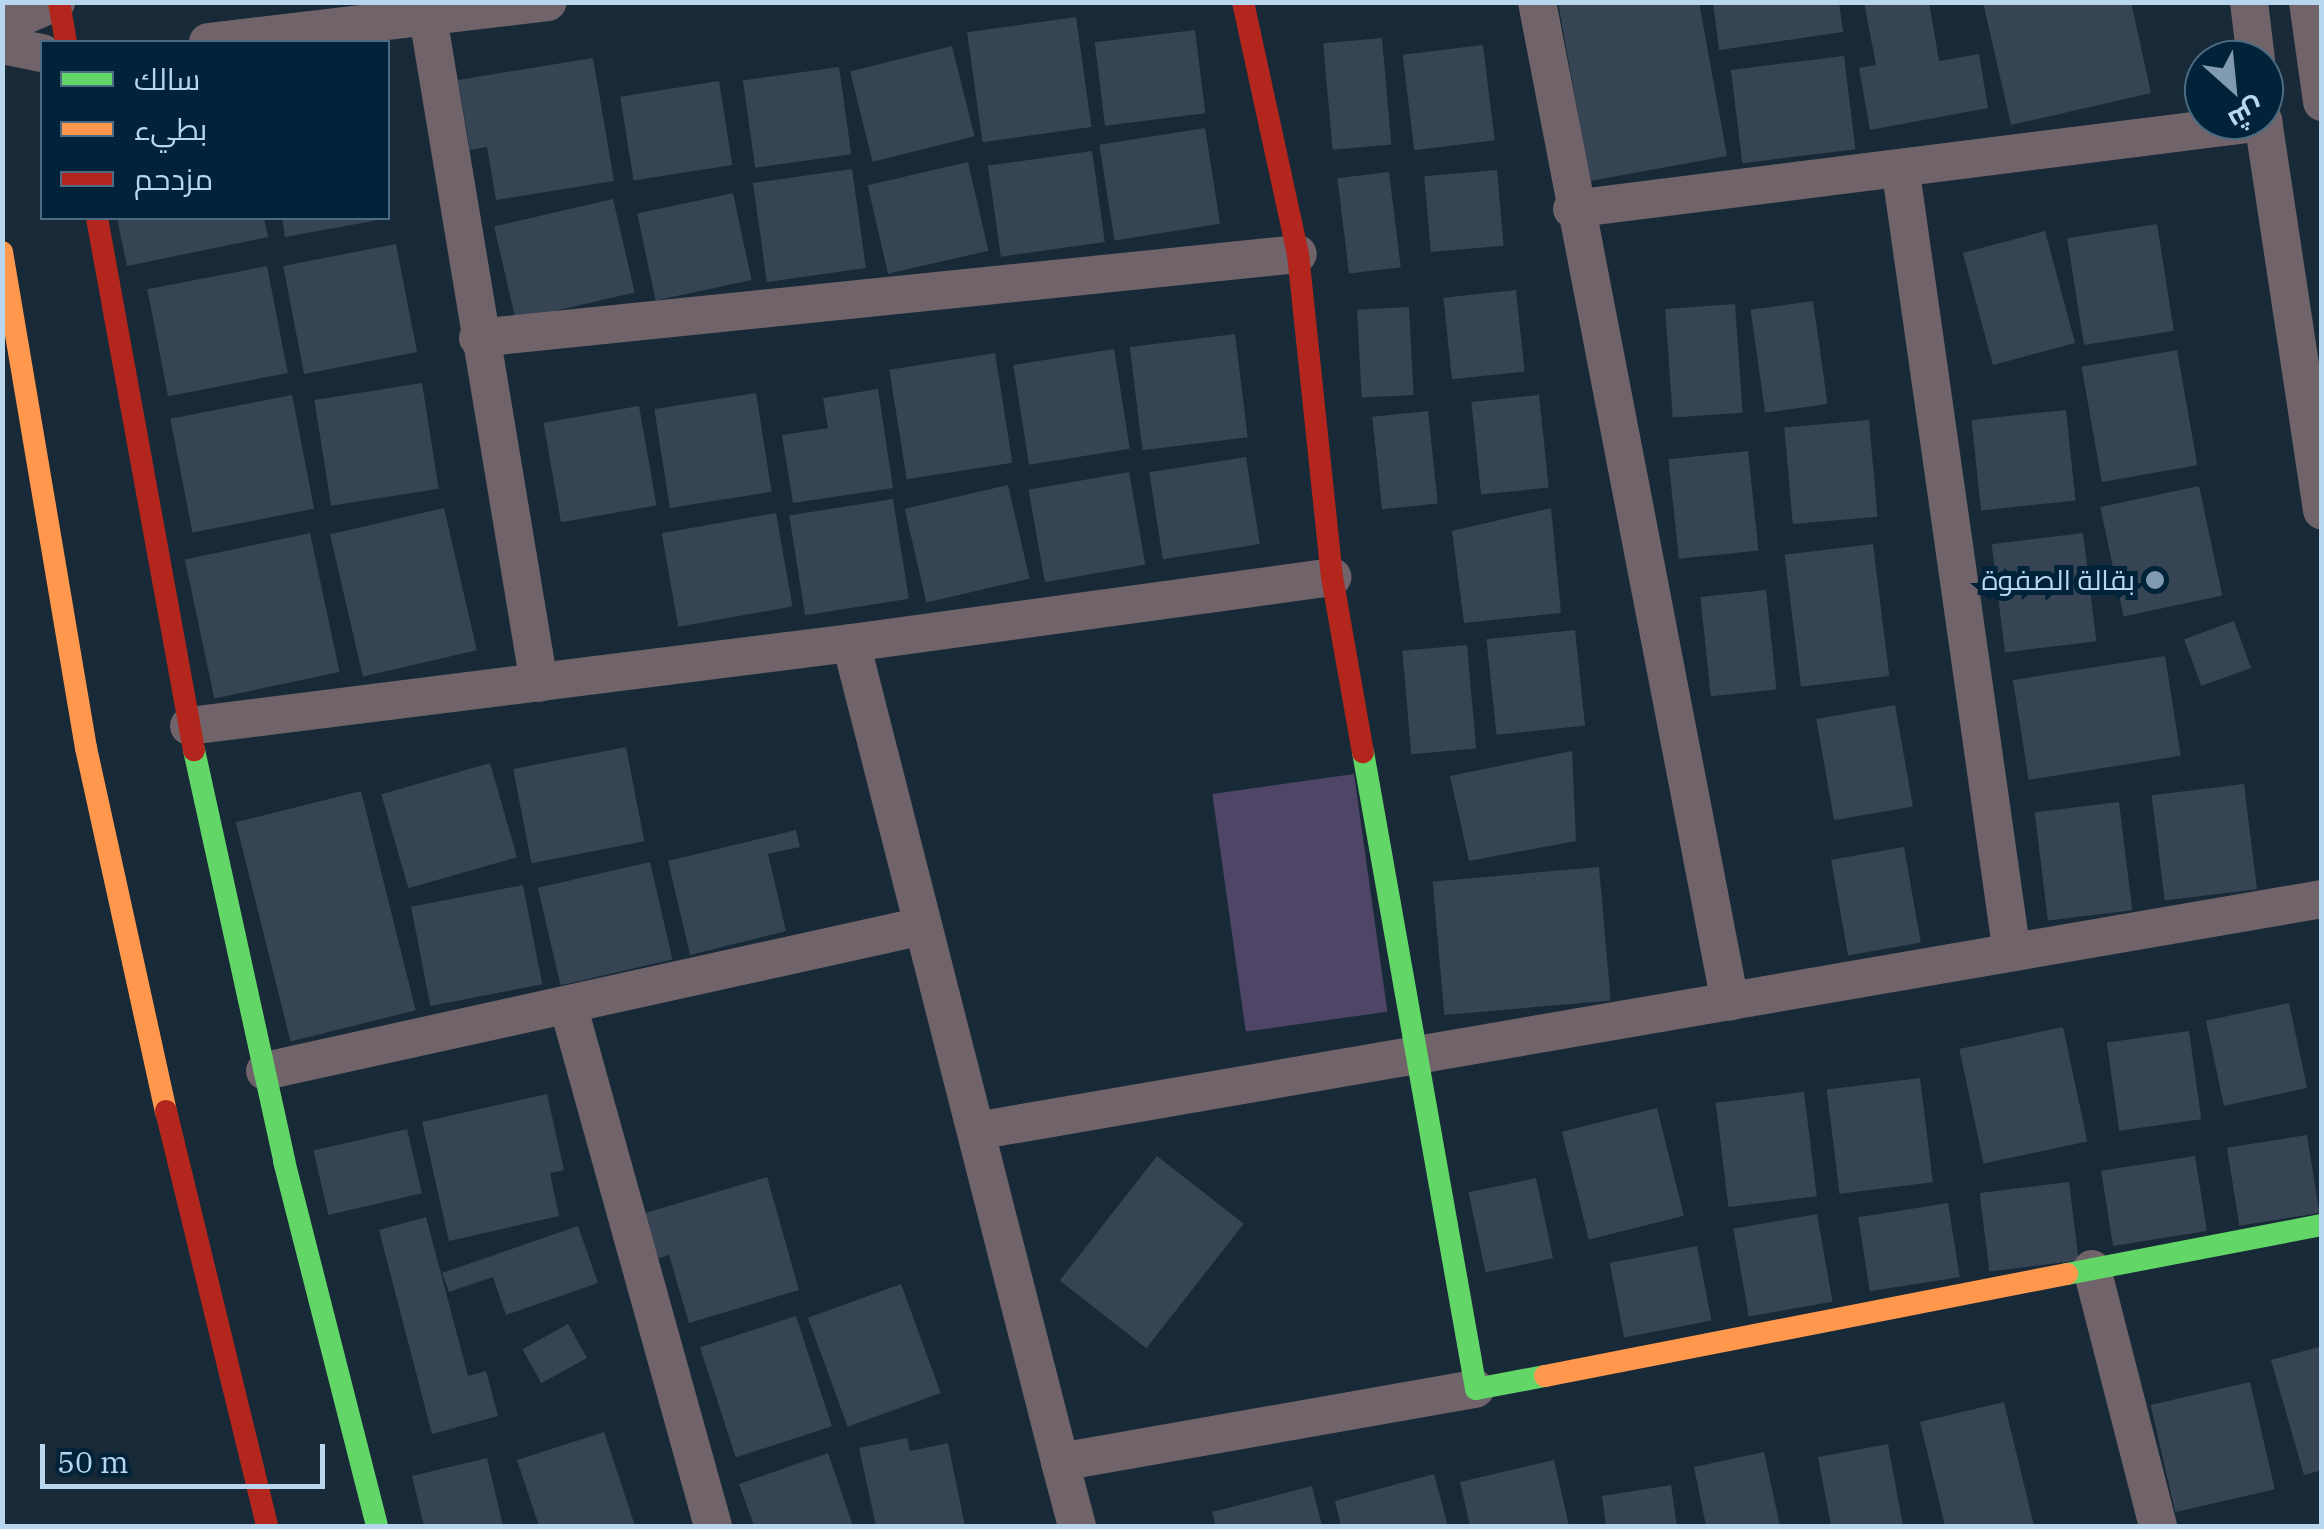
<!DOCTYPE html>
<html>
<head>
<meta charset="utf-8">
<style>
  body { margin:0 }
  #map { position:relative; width:2324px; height:1529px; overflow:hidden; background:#182a37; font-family:"IBM Plex Serif",Cairo,serif }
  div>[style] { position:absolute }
  .green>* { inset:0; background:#4f4567; transform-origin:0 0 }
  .building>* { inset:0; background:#364454; transform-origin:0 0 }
  .street>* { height:38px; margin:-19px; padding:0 19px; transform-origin:19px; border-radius:19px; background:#706369 }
  .fast>* { height:22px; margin:-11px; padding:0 11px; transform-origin:11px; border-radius:11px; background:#63d668 }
  .slow>* { height:22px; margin:-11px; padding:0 11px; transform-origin:11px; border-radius:11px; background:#ff974d }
  .jam>* { height:22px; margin:-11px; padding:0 11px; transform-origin:11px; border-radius:11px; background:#b3261e }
  .dots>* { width:28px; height:28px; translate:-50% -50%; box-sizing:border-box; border:5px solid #012339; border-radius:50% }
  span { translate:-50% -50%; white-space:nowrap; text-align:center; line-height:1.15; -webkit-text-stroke:10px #012339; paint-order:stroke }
  .poi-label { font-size:28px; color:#b8d7ef }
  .right { translate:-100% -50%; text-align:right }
  .frame { position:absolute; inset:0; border:5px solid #b8d7ef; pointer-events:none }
  .legend { position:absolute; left:40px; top:40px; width:350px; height:180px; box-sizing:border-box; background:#012339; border:2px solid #4a6b82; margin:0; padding:12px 18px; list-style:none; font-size:30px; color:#b8d7ef }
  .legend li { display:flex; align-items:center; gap:20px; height:50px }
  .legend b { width:50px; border:2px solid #4a6b82 }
  .north { position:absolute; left:2184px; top:40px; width:100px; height:100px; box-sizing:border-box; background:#012339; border:2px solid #4a6b82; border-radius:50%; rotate:153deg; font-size:28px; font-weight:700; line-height:40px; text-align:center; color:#b8d7ef }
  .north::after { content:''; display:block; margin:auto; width:35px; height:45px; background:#809aaf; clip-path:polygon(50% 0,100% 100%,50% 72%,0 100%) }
  .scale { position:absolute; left:40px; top:1444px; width:285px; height:45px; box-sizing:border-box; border:5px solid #b8d7ef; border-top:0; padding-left:12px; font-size:30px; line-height:35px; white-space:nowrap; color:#b8d7ef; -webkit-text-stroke:8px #012339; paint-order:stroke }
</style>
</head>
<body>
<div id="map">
  <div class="green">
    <div style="left:1354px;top:774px;width:240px;height:143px;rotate:82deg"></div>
  </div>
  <div class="building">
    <div style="clip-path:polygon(1558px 2px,1699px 2px,1727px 156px,1590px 181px)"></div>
    <div style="clip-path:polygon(1713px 2px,1839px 2px,1843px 32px,1719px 50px)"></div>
    <div style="clip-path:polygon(1864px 2px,1929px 2px,1939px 61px,1979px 54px,1988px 108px,1870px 130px,1859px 68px,1876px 65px)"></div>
    <div style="clip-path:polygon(1983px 2px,2131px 2px,2151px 93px,2011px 125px)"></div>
    <div style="left:1076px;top:17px;width:111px;height:110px;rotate:82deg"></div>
    <div style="left:1195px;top:30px;width:84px;height:101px;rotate:83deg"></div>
    <div style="left:1382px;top:38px;width:107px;height:59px;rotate:85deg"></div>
    <div style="left:1483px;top:45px;width:96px;height:81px;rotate:83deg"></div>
    <div style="left:952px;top:46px;width:93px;height:105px;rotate:76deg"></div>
    <div style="left:1844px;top:56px;width:94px;height:114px;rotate:83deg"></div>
    <div style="clip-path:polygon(593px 58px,614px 181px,496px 200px,487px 147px,470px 150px,458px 80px)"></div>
    <div style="left:839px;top:67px;width:88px;height:97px;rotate:82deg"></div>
    <div style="left:719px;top:81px;width:85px;height:100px;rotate:81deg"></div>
    <div style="left:1205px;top:128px;width:97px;height:107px;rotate:81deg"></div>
    <div style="left:1092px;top:151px;width:92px;height:105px;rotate:82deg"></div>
    <div style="left:968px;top:162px;width:91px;height:103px;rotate:77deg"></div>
    <div style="left:852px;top:169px;width:100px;height:100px;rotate:82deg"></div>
    <div style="left:1497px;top:170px;width:76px;height:73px;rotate:85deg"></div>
    <div style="left:1389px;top:172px;width:96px;height:52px;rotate:83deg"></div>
    <div style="left:733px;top:193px;width:89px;height:98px;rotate:78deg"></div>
    <div style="left:613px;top:199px;width:96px;height:122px;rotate:77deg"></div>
    <div style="clip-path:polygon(117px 218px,264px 218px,268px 237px,127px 266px)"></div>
    <div style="clip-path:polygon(282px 218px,384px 218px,384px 219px,285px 237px)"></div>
    <div style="left:2157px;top:224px;width:108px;height:91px;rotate:81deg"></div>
    <div style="left:2045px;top:231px;width:116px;height:85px;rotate:75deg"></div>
    <div style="left:396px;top:244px;width:110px;height:115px;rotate:79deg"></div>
    <div style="left:267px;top:266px;width:109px;height:122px;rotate:79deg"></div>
    <div style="left:1516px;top:290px;width:82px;height:73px;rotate:84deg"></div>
    <div style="left:1813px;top:301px;width:104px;height:63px;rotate:82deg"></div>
    <div style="left:1735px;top:304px;width:109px;height:70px;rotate:86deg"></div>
    <div style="left:1409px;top:307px;width:88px;height:52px;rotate:87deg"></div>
    <div style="left:1235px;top:334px;width:104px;height:106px;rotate:83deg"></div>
    <div style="left:1114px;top:349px;width:101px;height:102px;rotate:81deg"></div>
    <div style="left:2177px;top:350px;width:117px;height:97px;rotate:80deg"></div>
    <div style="left:995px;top:353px;width:111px;height:107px;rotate:81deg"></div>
    <div style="left:422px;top:383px;width:107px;height:109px;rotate:81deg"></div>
    <div style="clip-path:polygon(878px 389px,893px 488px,793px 503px,782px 435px,828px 428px,823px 398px)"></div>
    <div style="left:756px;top:393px;width:100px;height:103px;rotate:81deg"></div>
    <div style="left:292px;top:395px;width:116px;height:124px;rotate:79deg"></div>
    <div style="left:1539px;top:395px;width:93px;height:68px;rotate:84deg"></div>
    <div style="left:639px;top:406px;width:101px;height:97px;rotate:80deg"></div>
    <div style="left:2066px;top:410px;width:91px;height:95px;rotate:84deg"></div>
    <div style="left:1428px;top:411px;width:93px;height:56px;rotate:84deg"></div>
    <div style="left:1869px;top:420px;width:97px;height:85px;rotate:85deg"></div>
    <div style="left:1748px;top:451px;width:100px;height:80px;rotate:84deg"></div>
    <div style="left:1246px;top:457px;width:88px;height:98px;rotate:81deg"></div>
    <div style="left:1129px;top:472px;width:94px;height:102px;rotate:80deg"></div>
    <div style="left:1008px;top:485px;width:96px;height:106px;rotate:77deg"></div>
    <div style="left:2199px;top:486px;width:112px;height:101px;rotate:78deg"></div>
    <div style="left:893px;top:499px;width:101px;height:105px;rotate:81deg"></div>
    <div style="left:444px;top:508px;width:146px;height:117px;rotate:77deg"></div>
    <div style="clip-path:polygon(1551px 508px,1561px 613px,1464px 623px,1452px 531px)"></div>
    <div style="left:776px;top:513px;width:95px;height:116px;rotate:80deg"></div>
    <div style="left:310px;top:533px;width:142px;height:128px;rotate:78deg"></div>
    <div style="left:2083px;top:533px;width:109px;height:92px;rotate:83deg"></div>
    <div style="left:1873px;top:544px;width:133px;height:89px;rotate:83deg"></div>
    <div style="left:1766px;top:590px;width:100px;height:66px;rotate:84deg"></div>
    <div style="left:2234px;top:621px;width:50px;height:53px;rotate:70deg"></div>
    <div style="left:1575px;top:630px;width:96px;height:89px;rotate:84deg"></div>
    <div style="left:1467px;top:645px;width:104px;height:65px;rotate:85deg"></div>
    <div style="left:2165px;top:656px;width:101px;height:154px;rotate:81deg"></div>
    <div style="left:1895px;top:705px;width:103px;height:80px;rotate:80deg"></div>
    <div style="left:626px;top:747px;width:96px;height:115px;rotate:79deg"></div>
    <div style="clip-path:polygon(1572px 751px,1576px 841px,1469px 861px,1450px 776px)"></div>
    <div style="left:490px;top:763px;width:98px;height:113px;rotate:74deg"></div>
    <div style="left:2244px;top:784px;width:106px;height:93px;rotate:83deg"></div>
    <div style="left:361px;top:791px;width:226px;height:129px;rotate:76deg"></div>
    <div style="left:2119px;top:802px;width:109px;height:85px;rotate:83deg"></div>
    <div style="clip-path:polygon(796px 830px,800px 847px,768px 854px,786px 931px,690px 955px,668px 861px)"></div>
    <div style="left:1904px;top:847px;width:97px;height:74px;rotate:80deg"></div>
    <div style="left:650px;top:862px;width:100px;height:115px;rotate:77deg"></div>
    <div style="left:1599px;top:867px;width:134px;height:167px;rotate:85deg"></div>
    <div style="left:523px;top:885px;width:101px;height:114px;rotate:79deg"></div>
    <div style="left:2289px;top:1003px;width:87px;height:85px;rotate:78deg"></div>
    <div style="left:2063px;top:1027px;width:117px;height:106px;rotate:78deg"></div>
    <div style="left:2189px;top:1031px;width:89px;height:83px;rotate:82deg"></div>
    <div style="left:1920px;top:1078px;width:105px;height:94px;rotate:83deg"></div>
    <div style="left:1804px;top:1092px;width:105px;height:89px;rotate:83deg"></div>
    <div style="clip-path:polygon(547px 1094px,564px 1170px,550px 1173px,559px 1216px,449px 1241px,422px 1122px)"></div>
    <div style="left:1657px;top:1108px;width:111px;height:98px;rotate:76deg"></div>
    <div style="left:407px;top:1129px;width:66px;height:96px;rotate:77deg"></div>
    <div style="left:2307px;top:1135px;width:79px;height:81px;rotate:81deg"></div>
    <div style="left:1157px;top:1156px;width:110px;height:158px;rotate:38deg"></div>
    <div style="left:2195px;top:1156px;width:76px;height:95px;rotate:81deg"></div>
    <div style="clip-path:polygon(767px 1177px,799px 1290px,689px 1323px,669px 1255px,648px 1261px,635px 1216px)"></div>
    <div style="left:1536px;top:1178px;width:82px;height:69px;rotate:78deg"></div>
    <div style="left:2069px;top:1182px;width:79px;height:90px;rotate:83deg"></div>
    <div style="left:1948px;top:1203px;width:75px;height:91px;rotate:81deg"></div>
    <div style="left:1817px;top:1214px;width:89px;height:85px;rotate:80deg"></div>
    <div style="clip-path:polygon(426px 1217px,468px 1376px,486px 1371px,498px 1416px,432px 1434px,379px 1230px)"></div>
    <div style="clip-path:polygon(578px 1226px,598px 1283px,506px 1315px,493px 1277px,449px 1292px,442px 1273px)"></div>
    <div style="left:1697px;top:1246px;width:76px;height:89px;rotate:79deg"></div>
    <div style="left:901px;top:1284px;width:116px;height:99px;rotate:70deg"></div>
    <div style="left:796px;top:1316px;width:116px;height:101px;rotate:72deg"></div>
    <div style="left:568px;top:1324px;width:39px;height:52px;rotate:61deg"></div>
    <div style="clip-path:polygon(2322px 1346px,2322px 1470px,2304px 1475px,2271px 1360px)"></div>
    <div style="left:2250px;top:1382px;width:110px;height:102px;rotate:77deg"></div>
    <div style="clip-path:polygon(2004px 1402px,2034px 1526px,1945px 1526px,1920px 1422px)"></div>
    <div style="clip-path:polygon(604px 1432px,635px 1526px,539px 1526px,517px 1460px)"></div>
    <div style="clip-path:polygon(907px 1438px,910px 1451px,948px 1443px,965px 1526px,876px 1526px,859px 1448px)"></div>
    <div style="clip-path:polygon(1888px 1444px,1903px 1526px,1831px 1526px,1818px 1457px)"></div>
    <div style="clip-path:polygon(1764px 1452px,1780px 1526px,1706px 1526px,1694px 1467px)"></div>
    <div style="clip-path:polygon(828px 1453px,853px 1526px,754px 1526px,739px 1484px)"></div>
    <div style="clip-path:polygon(487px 1458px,503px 1526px,424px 1526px,412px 1476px)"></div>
    <div style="clip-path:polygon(1554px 1460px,1569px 1526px,1470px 1526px,1460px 1482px)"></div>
    <div style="clip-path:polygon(1434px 1474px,1448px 1526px,1341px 1526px,1335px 1501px)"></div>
    <div style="clip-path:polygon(1671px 1485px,1677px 1526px,1606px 1526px,1602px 1496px)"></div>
    <div style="clip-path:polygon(1312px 1486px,1322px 1526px,1216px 1526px,1212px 1512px)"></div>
  </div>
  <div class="street">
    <div style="left:1537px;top:2px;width:1018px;rotate:79.08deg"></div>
    <div style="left:2249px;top:2px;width:58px;rotate:83.1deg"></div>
    <div style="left:2308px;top:2px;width:101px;rotate:82deg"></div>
    <div style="left:428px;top:17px;width:675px;rotate:80.54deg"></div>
    <div style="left:2px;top:25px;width:59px;rotate:-23.1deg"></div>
    <div style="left:208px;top:42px;width:342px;rotate:-6.7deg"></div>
    <div style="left:2px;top:45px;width:41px;rotate:11.3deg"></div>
    <div style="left:2263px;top:120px;width:395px;rotate:81.4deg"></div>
    <div style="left:1901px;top:173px;width:782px;rotate:81.91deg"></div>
    <div style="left:1572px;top:209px;width:697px;rotate:-7.17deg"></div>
    <div style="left:478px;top:338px;width:824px;rotate:-5.85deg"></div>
    <div style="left:851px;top:643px;width:486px;rotate:-7.8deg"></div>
    <div style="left:189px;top:726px;width:667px;rotate:-7.15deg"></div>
    <div style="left:851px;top:643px;width:845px;rotate:75.68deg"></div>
    <div style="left:1060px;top:1462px;width:422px;rotate:-10deg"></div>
    <div style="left:568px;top:1005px;width:541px;rotate:74.45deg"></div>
    <div style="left:265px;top:1071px;width:674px;rotate:-12.43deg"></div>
    <div style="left:976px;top:1131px;width:1366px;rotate:-9.78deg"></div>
    <div style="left:2092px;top:1269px;width:265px;rotate:75.6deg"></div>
    <div style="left:1060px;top:1462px;width:66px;rotate:75.1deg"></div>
  </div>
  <div class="fast">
    <div style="left:194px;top:750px;width:421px;rotate:77.6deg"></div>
    <div style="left:284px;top:1161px;width:377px;rotate:75.7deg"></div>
    <div style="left:1363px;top:752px;width:647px;rotate:79.94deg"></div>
    <div style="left:1476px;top:1389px;width:70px;rotate:-10.7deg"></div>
    <div style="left:2067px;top:1274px;width:260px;rotate:-10.9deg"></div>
  </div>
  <div class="slow">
    <div style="left:2px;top:252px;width:503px;rotate:80.39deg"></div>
    <div style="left:86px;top:748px;width:372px;rotate:77.6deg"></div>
    <div style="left:1545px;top:1376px;width:532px;rotate:-11.06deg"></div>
  </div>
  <div class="jam">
    <div style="left:59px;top:2px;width:41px;rotate:80.1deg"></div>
    <div style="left:1243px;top:2px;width:258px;rotate:77.7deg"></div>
    <div style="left:1298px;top:254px;width:325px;rotate:84deg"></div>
    <div style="left:1332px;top:577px;width:178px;rotate:80deg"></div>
    <div style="left:97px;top:218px;width:541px;rotate:79.67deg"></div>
    <div style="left:166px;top:1111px;width:427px;rotate:76.3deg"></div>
  </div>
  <div class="dots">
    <div style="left:2155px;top:580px;background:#809aaf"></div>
  </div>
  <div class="poi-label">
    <span class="right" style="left:2135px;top:580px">بقالة الصفوة</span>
  </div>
  <div class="frame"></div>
  <ul class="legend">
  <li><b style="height:12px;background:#63d668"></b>سالك</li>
  <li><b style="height:12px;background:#ff974d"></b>بطيء</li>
  <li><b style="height:12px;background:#b3261e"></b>مزدحم</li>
  </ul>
  <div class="north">ش</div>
  <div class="scale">50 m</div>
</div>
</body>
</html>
